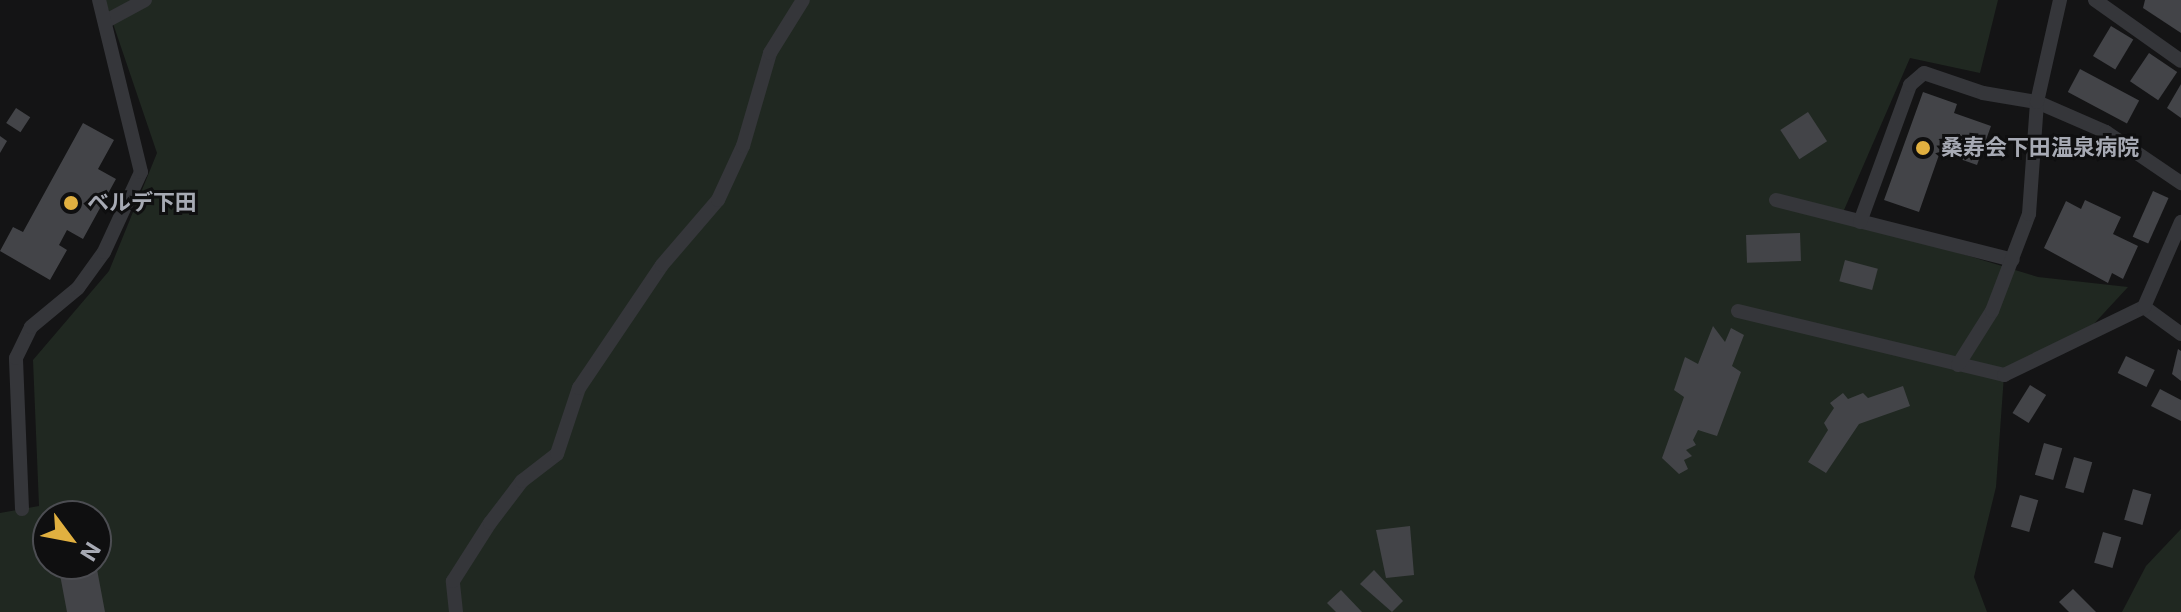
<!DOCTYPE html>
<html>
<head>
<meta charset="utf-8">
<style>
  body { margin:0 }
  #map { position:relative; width:2181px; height:612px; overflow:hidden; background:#141415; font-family:Inter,"Noto Sans JP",sans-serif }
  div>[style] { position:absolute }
  .green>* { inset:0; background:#202821 }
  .building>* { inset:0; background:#434448; transform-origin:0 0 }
  .street>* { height:14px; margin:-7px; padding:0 7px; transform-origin:7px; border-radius:7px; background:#35363a }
  .dots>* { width:22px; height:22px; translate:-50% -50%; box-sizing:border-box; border:4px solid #0f0f10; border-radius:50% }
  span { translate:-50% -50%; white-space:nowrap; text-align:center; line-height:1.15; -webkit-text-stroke:6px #0f0f10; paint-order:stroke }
  .poi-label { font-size:22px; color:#a7aab4; font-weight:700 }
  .left { translate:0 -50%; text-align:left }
  .north { position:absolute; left:32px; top:500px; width:80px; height:80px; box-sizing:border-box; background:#0f0f10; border:2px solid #4c4d52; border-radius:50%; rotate:122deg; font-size:22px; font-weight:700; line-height:32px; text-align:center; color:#a7aab4 }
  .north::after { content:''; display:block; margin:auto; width:28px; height:36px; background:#e1b040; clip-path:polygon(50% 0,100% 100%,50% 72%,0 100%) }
</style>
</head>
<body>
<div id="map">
  <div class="green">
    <div style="clip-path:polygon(evenodd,105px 0,1998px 0,1980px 73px,1910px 58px,1841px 217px,2038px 277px,2128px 287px,2091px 327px,2004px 375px,1996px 487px,1974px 577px,1987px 612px,0 612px,0 513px,39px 506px,33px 360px,109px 271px,157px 153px,105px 0,48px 516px,96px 516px,96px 564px,48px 564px,48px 516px)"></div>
    <div style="clip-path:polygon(2181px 529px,2181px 612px,2122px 612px,2146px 566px)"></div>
  </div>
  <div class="building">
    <div style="clip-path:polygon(2145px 0,2181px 0,2181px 33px,2143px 8px)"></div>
    <div style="left:2111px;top:26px;width:26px;height:35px;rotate:31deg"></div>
    <div style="left:2149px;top:53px;width:34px;height:34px;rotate:34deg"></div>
    <div style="left:2080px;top:69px;width:67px;height:26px;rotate:28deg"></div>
    <div style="clip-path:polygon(2181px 84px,2181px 118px,2167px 108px)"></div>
    <div style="clip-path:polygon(1923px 92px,1957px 104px,1954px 113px,1991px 126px,1977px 165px,1940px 152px,1919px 212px,1884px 200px)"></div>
    <div style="left:16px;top:108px;width:17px;height:18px;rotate:33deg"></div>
    <div style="left:1808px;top:112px;width:35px;height:33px;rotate:57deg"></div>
    <div style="clip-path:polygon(83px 123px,114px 140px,98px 169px,116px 179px,83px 239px,67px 230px,59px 245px,67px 250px,50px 280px,0 251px,13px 227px,23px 232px)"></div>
    <div style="clip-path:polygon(0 136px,7px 141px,0 153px)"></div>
    <div style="left:2153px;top:191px;width:17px;height:50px;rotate:24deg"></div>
    <div style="clip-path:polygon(2085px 200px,2121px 217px,2113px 234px,2138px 246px,2123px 279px,2112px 273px,2108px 283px,2044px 248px,2066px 201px,2081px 209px)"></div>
    <div style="left:1800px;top:233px;width:28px;height:54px;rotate:88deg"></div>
    <div style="left:1845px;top:260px;width:34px;height:22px;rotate:15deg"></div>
    <div style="clip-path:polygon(1713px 326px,1725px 342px,1731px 328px,1744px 335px,1732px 366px,1741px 372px,1717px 436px,1698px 430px,1693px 440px,1696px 445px,1686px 450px,1692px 456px,1684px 460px,1688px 469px,1679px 474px,1662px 458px,1684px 397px,1674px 390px,1685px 357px,1698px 364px)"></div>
    <div style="clip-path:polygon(2178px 349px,2181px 351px,2181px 381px,2172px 374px)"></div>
    <div style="left:2126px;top:356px;width:32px;height:19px;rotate:26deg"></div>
    <div style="left:2030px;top:385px;width:19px;height:33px;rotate:32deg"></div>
    <div style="clip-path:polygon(1903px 386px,1910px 406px,1859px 424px,1826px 473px,1808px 462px,1828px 430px,1824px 423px,1834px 408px,1830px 403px,1843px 393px,1848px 399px,1863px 393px,1868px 398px)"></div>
    <div style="clip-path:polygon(2160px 389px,2181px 400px,2181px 421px,2151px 406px)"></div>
    <div style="left:2044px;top:443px;width:19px;height:33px;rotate:16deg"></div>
    <div style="left:2074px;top:457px;width:19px;height:32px;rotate:16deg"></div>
    <div style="left:2133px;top:489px;width:19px;height:32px;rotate:16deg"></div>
    <div style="left:2020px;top:495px;width:19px;height:33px;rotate:16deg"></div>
    <div style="clip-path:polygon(1410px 526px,1414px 575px,1386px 578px,1376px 530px)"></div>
    <div style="left:2103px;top:532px;width:19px;height:32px;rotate:16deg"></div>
    <div style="clip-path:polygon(58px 564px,96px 564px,105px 612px,67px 612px)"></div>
    <div style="clip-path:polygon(1374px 570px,1403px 601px,1392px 612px,1360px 584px)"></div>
    <div style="clip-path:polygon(2073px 589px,2096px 612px,2069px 612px,2059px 602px)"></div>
    <div style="clip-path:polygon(1341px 590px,1362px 612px,1336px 612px,1327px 603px)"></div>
  </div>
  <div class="street">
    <div style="left:2095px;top:0;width:105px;rotate:35.3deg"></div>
    <div style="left:108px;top:20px;width:42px;rotate:-28.4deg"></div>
    <div style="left:1776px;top:200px;width:244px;rotate:14.2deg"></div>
    <div style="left:1860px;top:222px;width:146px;rotate:-69.9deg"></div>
    <div style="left:1910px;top:85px;width:18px;rotate:-41deg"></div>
    <div style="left:1924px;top:73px;width:62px;rotate:18.7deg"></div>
    <div style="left:1983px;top:93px;width:55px;rotate:9.5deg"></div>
    <div style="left:2037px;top:102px;width:75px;rotate:23.5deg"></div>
    <div style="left:2106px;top:132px;width:91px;rotate:34.2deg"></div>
    <div style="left:2144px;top:307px;width:46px;rotate:36.1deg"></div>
    <div style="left:1738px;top:311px;width:274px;rotate:13.5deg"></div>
    <div style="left:2004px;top:375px;width:156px;rotate:-25.9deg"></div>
    <div style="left:2144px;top:307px;width:93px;rotate:-66.5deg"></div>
    <div style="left:1958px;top:365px;width:64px;rotate:-57.8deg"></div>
    <div style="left:1992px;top:311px;width:104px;rotate:-69.1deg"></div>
    <div style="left:2029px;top:214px;width:112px;rotate:-85.9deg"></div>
    <div style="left:2037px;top:102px;width:105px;rotate:-77.3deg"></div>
    <div style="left:22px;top:509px;width:151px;rotate:-92.3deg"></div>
    <div style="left:16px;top:358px;width:34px;rotate:-64deg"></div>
    <div style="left:31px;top:327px;width:61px;rotate:-39.7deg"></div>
    <div style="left:78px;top:288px;width:44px;rotate:-54.2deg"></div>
    <div style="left:104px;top:252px;width:88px;rotate:-65.2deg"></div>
    <div style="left:141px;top:172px;width:177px;rotate:-103.7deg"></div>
    <div style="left:456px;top:612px;width:31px;rotate:-96deg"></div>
    <div style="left:453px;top:581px;width:69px;rotate:-57.5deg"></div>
    <div style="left:490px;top:523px;width:53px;rotate:-52.7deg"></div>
    <div style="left:522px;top:481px;width:44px;rotate:-37.6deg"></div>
    <div style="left:557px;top:454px;width:70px;rotate:-71.6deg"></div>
    <div style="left:579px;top:388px;width:148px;rotate:-56deg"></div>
    <div style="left:662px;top:265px;width:86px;rotate:-49.3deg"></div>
    <div style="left:718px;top:200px;width:60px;rotate:-65.2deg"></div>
    <div style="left:743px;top:146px;width:97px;rotate:-73.8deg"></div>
    <div style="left:770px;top:53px;width:62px;rotate:-58.1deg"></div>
  </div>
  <div class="dots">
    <div style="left:1923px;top:148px;background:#e1b040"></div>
    <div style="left:71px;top:203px;background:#e1b040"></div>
  </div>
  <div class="poi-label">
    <span class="left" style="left:1941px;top:148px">桑寿会下田温泉病院</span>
    <span class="left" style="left:87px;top:203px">ベルデ下田</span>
  </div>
  <div class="north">N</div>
</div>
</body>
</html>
